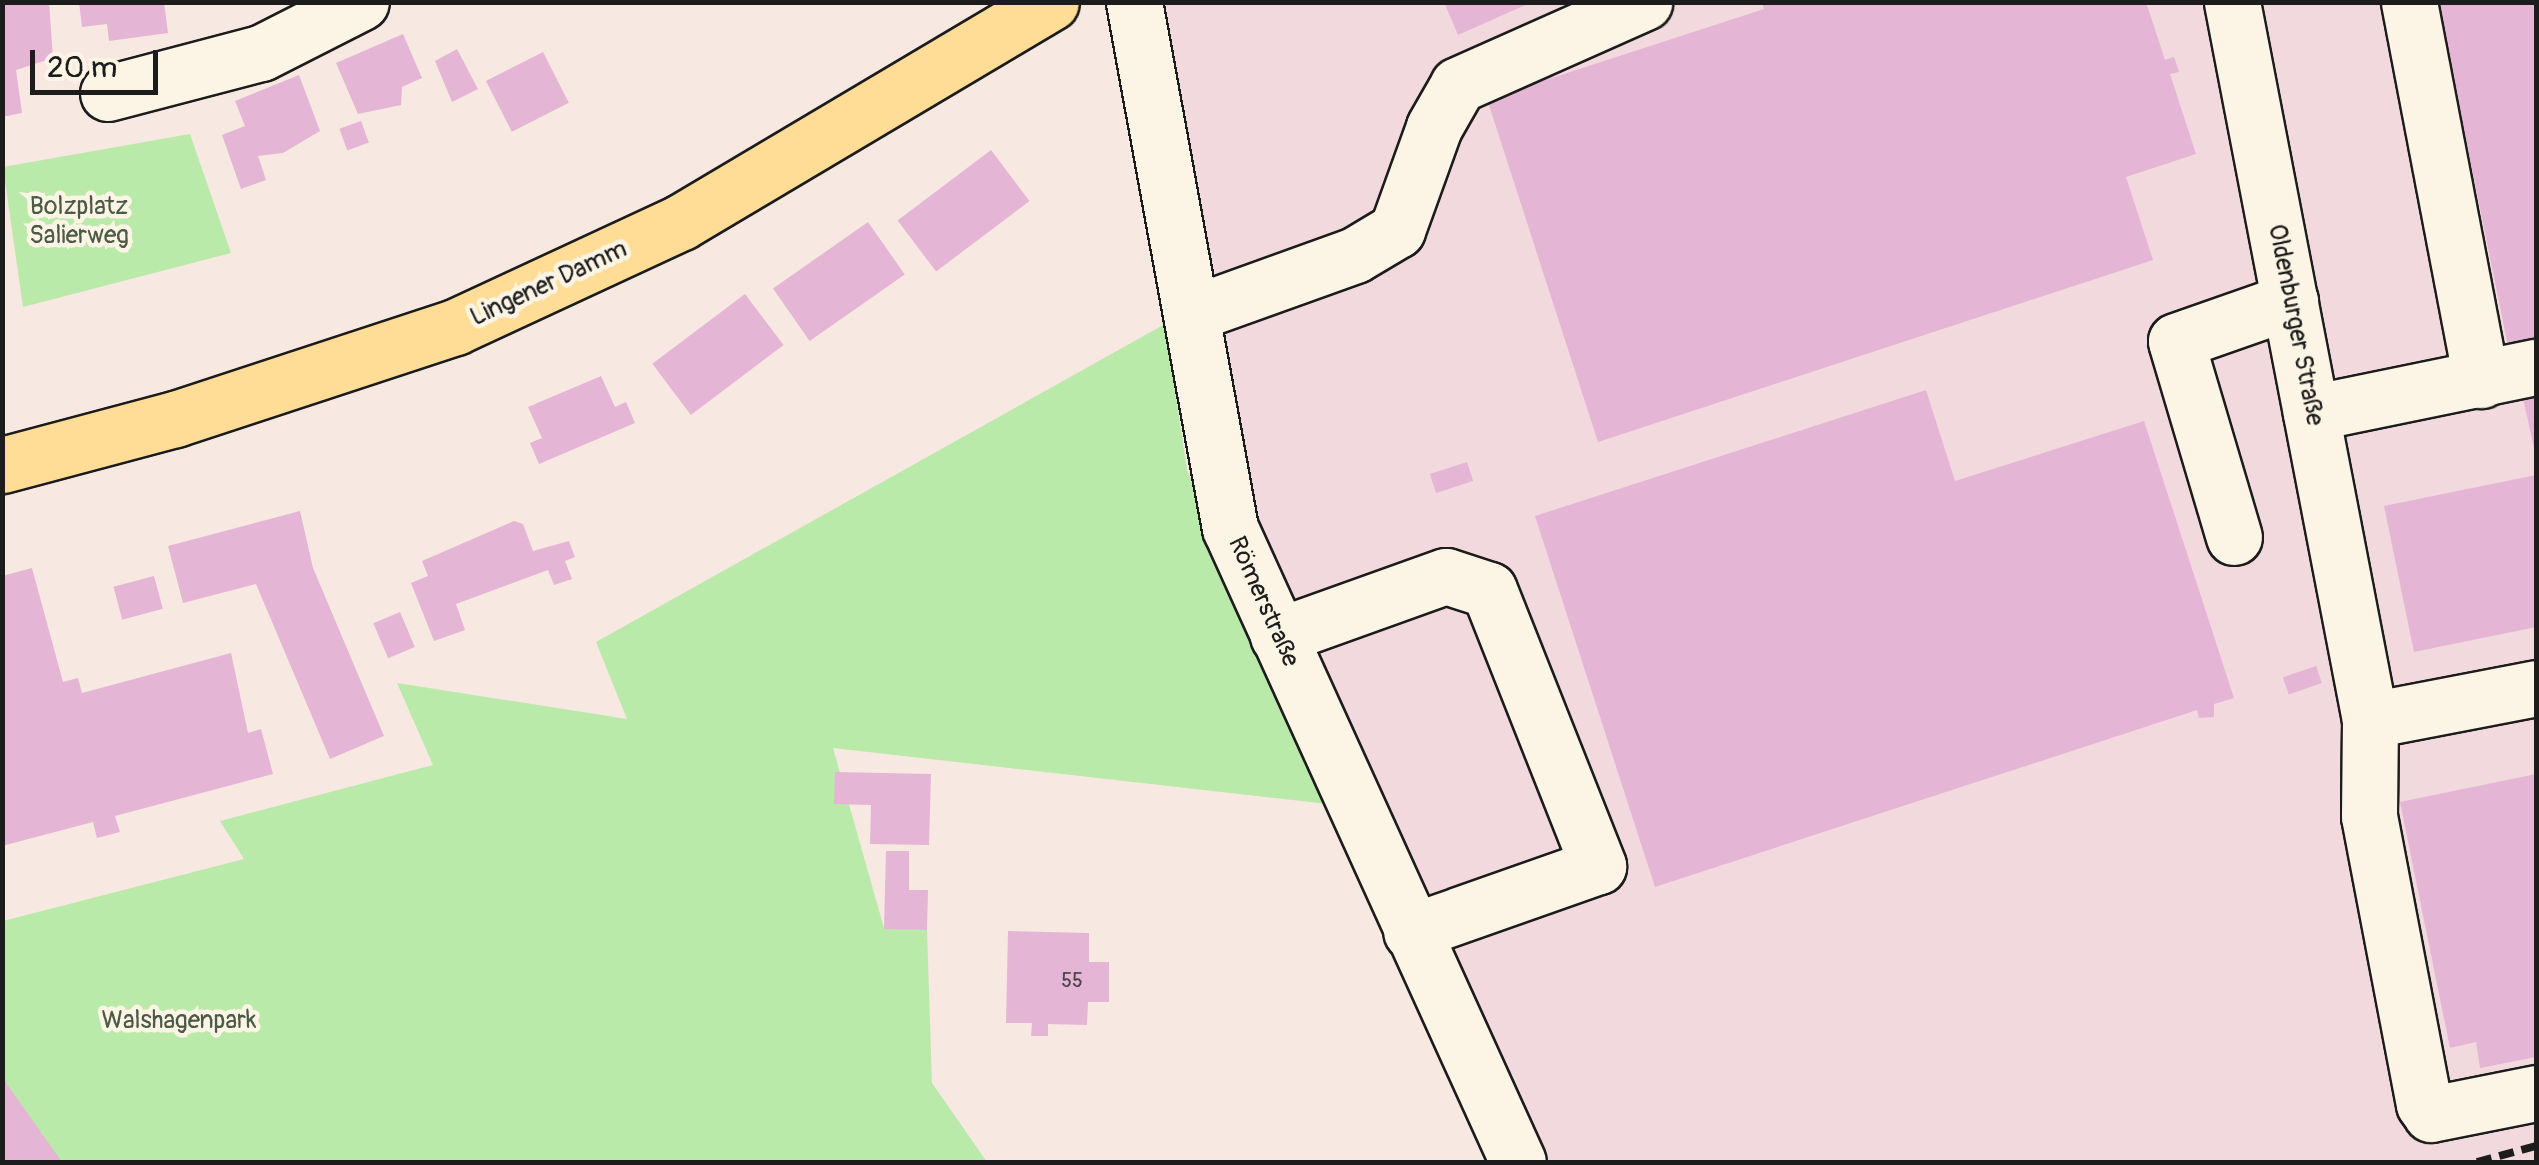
<!DOCTYPE html>
<html>
<head>
<meta charset="utf-8">
<style>
  body { margin:0 }
  #map { position:relative; width:2539px; height:1165px; overflow:hidden; background:#f7e8e2; font-family:Pangolin,sans-serif }
  div>[style] { position:absolute }
  .built>* { inset:0; background:#f2d9de }
  .green>* { inset:0; background:#b9eaaa }
  .building>* { inset:0; background:#e5b5d5; transform-origin:0 0 }
  .roads { filter:drop-shadow(2px 0 #1c1c1c) drop-shadow(-2px 0 #1c1c1c) drop-shadow(0 2px #1c1c1c) drop-shadow(0 -2px #1c1c1c) }
  .minor>* { height:55px; margin:-27.5px; padding:0 27.5px; transform-origin:27.5px; border-radius:27.5px; background:#fcf5e5 }
  .major>* { height:55px; margin:-27.5px; padding:0 27.5px; transform-origin:27.5px; border-radius:27.5px; background:#ffdd96 }
  .rail>* { height:8px; margin-top:-4px; transform-origin:0; background:repeating-linear-gradient(90deg,#1c1c1c 0 15px,transparent 0 23px) }
  span { translate:-50% -50%; white-space:nowrap; text-align:center; line-height:1.15; -webkit-text-stroke:9px #fcf5e5; paint-order:stroke }
  .number-label { font-size:20px; color:#4e424a }
  .number-label span { -webkit-text-stroke-width:0 }
  .park-label { font-size:25px; color:#4b5a47 }
  .street-label { font-size:25px; color:#1c1c1c }
  .frame { position:absolute; inset:0; border:5px solid #1c1c1c; pointer-events:none }
  .scale { position:absolute; left:30px; top:50px; width:128px; height:45px; box-sizing:border-box; border:5px solid #1c1c1c; border-top:0; padding-left:12px; font-size:30px; line-height:35px; white-space:nowrap; color:#1c1c1c; -webkit-text-stroke:8px #fcf5e5; paint-order:stroke }
</style>
</head>
<body>
<div id="map">
  <div class="built">
    <div style="clip-path:polygon(1163px 2px,2536px 3px,2536px 1162px,1547px 1162px,1236px 526px,1150px 9px)"></div>
  </div>
  <div class="green">
    <div style="clip-path:polygon(190px 134px,231px 253px,23px 307px,3px 167px)"></div>
    <div style="clip-path:polygon(1165px 324px,1187px 470px,1337px 805px,833px 748px,884px 928px,927px 930px,932px 1083px,987px 1162px,3px 1162px,3px 921px,244px 859px,220px 821px,433px 765px,397px 683px,627px 719px,596px 642px)"></div>
  </div>
  <div class="building">
    <div style="clip-path:polygon(49px 2px,53px 58px,16px 70px,22px 113px,2px 117px,5px 3px)"></div>
    <div style="clip-path:polygon(79px 2px,164px 2px,168px 33px,109px 41px,107px 24px,82px 27px)"></div>
    <div style="clip-path:polygon(1444px 2px,1532px 2px,1458px 35px)"></div>
    <div style="clip-path:polygon(1762px 2px,2146px 2px,2165px 60px,2174px 57px,2179px 72px,2170px 74px,2196px 154px,2126px 177px,2153px 260px,1598px 442px,1487px 99px,1764px 9px)"></div>
    <div style="clip-path:polygon(2438px 2px,2536px 2px,2536px 345px,2509px 351px)"></div>
    <div style="clip-path:polygon(403px 34px,422px 78px,402px 87px,401px 105px,358px 114px,336px 63px)"></div>
    <div style="clip-path:polygon(457px 49px,478px 89px,452px 102px,435px 61px)"></div>
    <div style="left:543px;top:52px;width:57px;height:64px;rotate:63deg"></div>
    <div style="clip-path:polygon(299px 75px,320px 131px,283px 153px,258px 156px,266px 180px,241px 189px,222px 135px,245px 126px,235px 101px)"></div>
    <div style="left:361px;top:121px;width:23px;height:23px;rotate:70deg"></div>
    <div style="left:991px;top:150px;width:64px;height:117px;rotate:53deg"></div>
    <div style="left:868px;top:222px;width:64px;height:116px;rotate:55deg"></div>
    <div style="left:745px;top:294px;width:64px;height:116px;rotate:53deg"></div>
    <div style="clip-path:polygon(601px 376px,615px 407px,626px 402px,635px 423px,539px 464px,530px 443px,542px 438px,528px 407px)"></div>
    <div style="clip-path:polygon(2536px 386px,2536px 453px,2535px 453px,2521px 389px)"></div>
    <div style="clip-path:polygon(1926px 390px,1955px 481px,2144px 421px,2234px 698px,2214px 704px,2214px 717px,2199px 718px,2197px 710px,1655px 887px,1535px 516px)"></div>
    <div style="left:1467px;top:462px;width:20px;height:39px;rotate:72deg"></div>
    <div style="clip-path:polygon(2536px 475px,2536px 627px,2414px 652px,2384px 506px)"></div>
    <div style="clip-path:polygon(300px 511px,313px 568px,384px 736px,330px 759px,256px 584px,183px 603px,168px 546px)"></div>
    <div style="clip-path:polygon(514px 521px,523px 524px,533px 551px,569px 541px,575px 557px,565px 561px,572px 579px,554px 585px,548px 570px,456px 604px,465px 630px,434px 641px,411px 583px,428px 576px,422px 561px)"></div>
    <div style="clip-path:polygon(32px 568px,63px 682px,78px 678px,82px 693px,231px 653px,248px 733px,261px 729px,273px 774px,115px 816px,120px 832px,97px 838px,93px 822px,2px 846px,2px 576px)"></div>
    <div style="left:154px;top:576px;width:34px;height:42px;rotate:75deg"></div>
    <div style="left:400px;top:612px;width:38px;height:29px;rotate:67deg"></div>
    <div style="left:2316px;top:666px;width:18px;height:35px;rotate:71deg"></div>
    <div style="clip-path:polygon(835px 772px,931px 774px,929px 845px,870px 844px,871px 805px,834px 804px)"></div>
    <div style="clip-path:polygon(2536px 774px,2536px 1057px,2480px 1068px,2476px 1042px,2450px 1048px,2400px 802px)"></div>
    <div style="clip-path:polygon(886px 851px,909px 851px,909px 890px,928px 890px,927px 930px,884px 929px)"></div>
    <div style="clip-path:polygon(1008px 931px,1089px 933px,1089px 962px,1109px 962px,1109px 1002px,1088px 1002px,1087px 1025px,1048px 1024px,1048px 1036px,1031px 1036px,1032px 1023px,1006px 1023px)"></div>
    <div style="clip-path:polygon(2px 1077px,62px 1162px,2px 1162px)"></div>
  </div>
  <div class="roads">
    <div class="minor">
      <div style="left:1134px;top:2px;width:535px;rotate:79.66deg"></div>
      <div style="left:1230px;top:528px;width:696px;rotate:65.57deg"></div>
      <div style="left:2232px;top:2px;width:731px;rotate:79.12deg"></div>
      <div style="left:2370px;top:720px;width:96px;rotate:90.6deg"></div>
      <div style="left:2369px;top:816px;width:293px;rotate:79.2deg"></div>
      <div style="left:2424px;top:1104px;width:12px;rotate:55deg"></div>
      <div style="left:2431px;top:1114px;width:107px;rotate:-11.3deg"></div>
      <div style="left:2409px;top:2px;width:385px;rotate:79.2deg"></div>
      <div style="left:108px;top:93px;width:158px;rotate:-14.7deg"></div>
      <div style="left:261px;top:53px;width:112px;rotate:-27deg"></div>
      <div style="left:1191px;top:314px;width:174px;rotate:-19.8deg"></div>
      <div style="left:1355px;top:255px;width:49px;rotate:-30.8deg"></div>
      <div style="left:1397px;top:230px;width:109px;rotate:-70.2deg"></div>
      <div style="left:1434px;top:127px;width:48px;rotate:-60.3deg"></div>
      <div style="left:1458px;top:85px;width:204px;rotate:-24deg"></div>
      <div style="left:2311px;top:413px;width:230px;rotate:-11.6deg"></div>
      <div style="left:2234px;top:537px;width:204px;rotate:-106.5deg"></div>
      <div style="left:2176px;top:341px;width:121px;rotate:-19.3deg"></div>
      <div style="left:1278px;top:636px;width:178px;rotate:-19.7deg"></div>
      <div style="left:1446px;top:576px;width:45px;rotate:18deg"></div>
      <div style="left:1489px;top:590px;width:297px;rotate:68.4deg"></div>
      <div style="left:1598px;top:866px;width:198px;rotate:160.6deg"></div>
      <div style="left:2370px;top:720px;width:169px;rotate:-10.9deg"></div>
    </div>
    <div class="major">
      <div style="left:2px;top:465px;width:179px;rotate:-14.9deg"></div>
      <div style="left:175px;top:419px;width:295px;rotate:-18.2deg"></div>
      <div style="left:455px;top:327px;width:249px;rotate:-24.9deg"></div>
      <div style="left:681px;top:222px;width:430px;rotate:-30.7deg"></div>
    </div>
  </div>
  <div class="rail">
    <div style="left:2477px;top:1162px;width:61px;rotate:-15.2deg"></div>
  </div>
  <div class="number-label">
    <span style="left:1072px;top:980px">55</span>
  </div>
  <div class="park-label">
    <span style="left:79px;top:222px">Bolzplatz<br>Salierweg</span>
    <span style="left:179px;top:1021px">Walshagenpark</span>
  </div>
  <div class="street-label">
    <span style="left:549px;top:284px;rotate:-25deg">Lingener Damm</span>
    <span style="left:2295px;top:325px;rotate:79deg">Oldenburger Straße</span>
    <span style="left:1263px;top:602px;rotate:66deg">Römerstraße</span>
  </div>
  <div class="frame"></div>
  <div class="scale">20 m</div>
</div>
</body>
</html>
